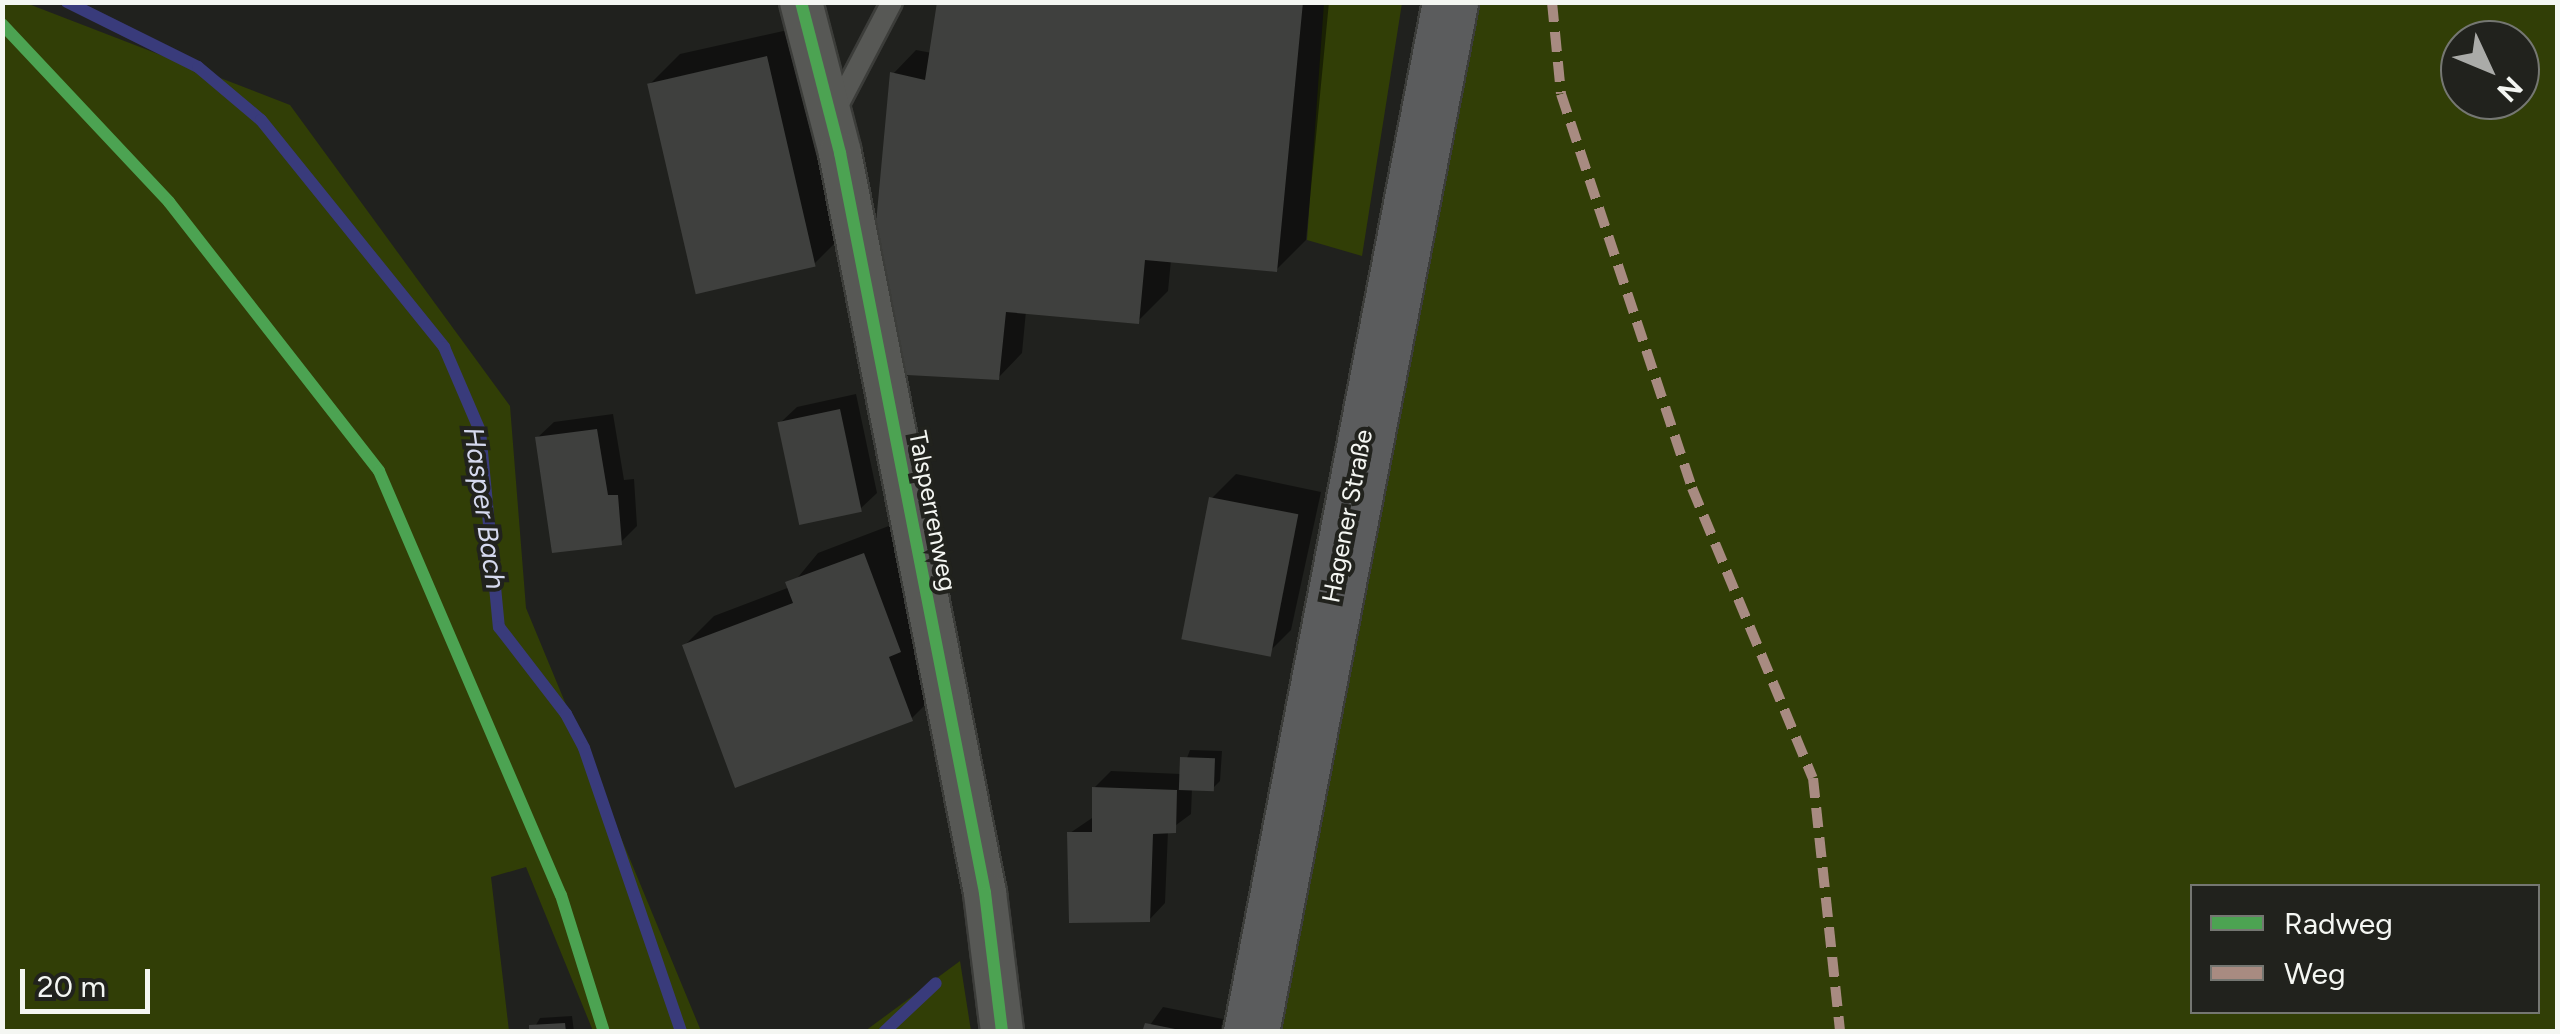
<!DOCTYPE html>
<html>
<head>
<meta charset="utf-8">
<style>
  body { margin:0 }
  #map { position:relative; width:2560px; height:1034px; overflow:hidden; background:#20211e; font-family:Figtree,sans-serif }
  div>[style] { position:absolute }
  .green>* { inset:0; background:#313e06 }
  .shadow>* { inset:0; background:#0007 }
  .stream>* { height:12px; margin:-6px; padding:0 6px; transform-origin:6px; border-radius:6px; background:#393b7b }
  .building>* { inset:0; background:#3f403e; transform-origin:0 0 }
  .roads { filter:drop-shadow(2px 0 #3c3d3a) drop-shadow(-2px 0 #3c3d3a) drop-shadow(0 2px #3c3d3a) drop-shadow(0 -2px #3c3d3a) }
  .service>* { height:20px; margin:-10px; padding:0 10px; transform-origin:10px; border-radius:10px; background:#575855 }
  .minor>* { height:42px; margin:-21px; padding:0 21px; transform-origin:21px; border-radius:21px; background:#575855 }
  .secondary>* { height:55px; margin:-27.5px; padding:0 27.5px; transform-origin:27.5px; border-radius:27.5px; background:#5b5c5d }
  .quiet>* { height:10px; margin-top:-5px; transform-origin:0; background:repeating-linear-gradient(90deg,#a88b81 0 20px,transparent 0 30px) }
  .cycleway>* { height:12px; margin:-6px; padding:0 6px; transform-origin:6px; border-radius:6px; background:#4ca352 }
  span { translate:-50% -50%; white-space:nowrap; text-align:center; line-height:1.15; -webkit-text-stroke:8px #21221d; paint-order:stroke }
  .street-label { font-size:25px; color:#f4f6f2 }
  .water-label { font-size:28px; color:#d5d9ee; font-style:italic }
  .frame { position:absolute; inset:0; border:5px solid #f4f6f2; pointer-events:none }
  .legend { position:absolute; left:2190px; top:884px; width:350px; height:130px; box-sizing:border-box; background:#21221d; border:2px solid #757772; margin:0; padding:12px 18px; list-style:none; font-size:30px; color:#f4f6f2 }
  .legend li { display:flex; align-items:center; gap:20px; height:50px }
  .legend b { width:50px; border:2px solid #757772 }
  .north { position:absolute; left:2440px; top:20px; width:100px; height:100px; box-sizing:border-box; background:#21221d; border:2px solid #757772; border-radius:50%; rotate:134deg; font-size:28px; font-weight:700; line-height:40px; text-align:center; color:#f4f6f2 }
  .north::after { content:''; display:block; margin:auto; width:35px; height:45px; background:#aaaba8; clip-path:polygon(50% 0,100% 100%,50% 72%,0 100%) }
  .scale { position:absolute; left:20px; top:969px; width:130px; height:45px; box-sizing:border-box; border:5px solid #f4f6f2; border-top:0; padding-left:12px; font-size:30px; line-height:35px; white-space:nowrap; color:#f4f6f2; -webkit-text-stroke:8px #21221d; paint-order:stroke }
</style>
</head>
<body>
<div id="map">
  <div class="green">
    <div style="clip-path:polygon(2px 3px,26px 3px,290px 105px,510px 406px,526px 608px,701px 1031px,593px 1031px,526px 867px,491px 877px,509px 1031px,3px 1031px)"></div>
    <div style="clip-path:polygon(1324px 3px,1402px 3px,1362px 256px,1307px 240px)"></div>
    <div style="clip-path:polygon(evenodd,1450px 3px,2557px 3px,2557px 1031px,1247px 1032px,1450px 3px,2460px 40px,2520px 40px,2520px 100px,2460px 100px,2460px 40px,1450px 3px,2192px 886px,2538px 886px,2538px 1012px,2192px 1012px,2192px 886px)"></div>
    <div style="clip-path:polygon(960px 961px,971px 1031px,865px 1031px)"></div>
  </div>
  <div class="shadow">
    <div style="clip-path:polygon(939px 2px,1329px 2px,1306px 240px,1276px 270px,1171px 260px,1168px 291px,1138px 321px,1026px 311px,1022px 353px,998px 378px,893px 74px,916px 50px,932px 53px)"></div>
    <div style="clip-path:polygon(797px 28px,843px 235px,813px 265px,650px 84px,680px 54px)"></div>
    <div style="clip-path:polygon(856px 394px,877px 493px,860px 509px,780px 423px,797px 407px)"></div>
    <div style="clip-path:polygon(613px 414px,624px 480px,634px 479px,637px 526px,621px 542px,537px 438px,554px 422px)"></div>
    <div style="clip-path:polygon(1236px 474px,1321px 492px,1291px 630px,1267px 654px,1212px 498px)"></div>
    <div style="clip-path:polygon(894px 524px,941px 689px,911px 719px,684px 646px,714px 616px,790px 587px,818px 553px)"></div>
    <div style="clip-path:polygon(1190px 750px,1222px 751px,1220px 781px,1212px 789px,1192px 788px,1191px 814px,1168px 831px,1165px 903px,1149px 920px,1070px 833px,1095px 816px,1094px 788px,1111px 771px,1181px 774px)"></div>
    <div style="clip-path:polygon(1163px 1007px,1223px 1019px,1220px 1032px,1145px 1032px)"></div>
    <div style="clip-path:polygon(572px 1016px,574px 1032px,532px 1032px,540px 1018px)"></div>
  </div>
  <div class="stream">
    <div style="left:67px;top:2px;width:146px;rotate:26.4deg"></div>
    <div style="left:198px;top:67px;width:82px;rotate:40.1deg"></div>
    <div style="left:261px;top:120px;width:292px;rotate:51.1deg"></div>
    <div style="left:444px;top:347px;width:91px;rotate:66.8deg"></div>
    <div style="left:480px;top:431px;width:197px;rotate:84.5deg"></div>
    <div style="left:499px;top:627px;width:110px;rotate:52.4deg"></div>
    <div style="left:566px;top:714px;width:38px;rotate:62deg"></div>
    <div style="left:584px;top:748px;width:300px;rotate:71.1deg"></div>
    <div style="left:884px;top:1032px;width:71px;rotate:-43.3deg"></div>
  </div>
  <div class="building">
    <div style="clip-path:polygon(937px 2px,1303px 2px,1277px 272px,1145px 260px,1139px 324px,1006px 312px,999px 380px,907px 375px,875px 234px,890px 72px,925px 80px)"></div>
    <div style="left:767px;top:56px;width:216px;height:123px;rotate:77deg"></div>
    <div style="left:840px;top:409px;width:105px;height:64px;rotate:78deg"></div>
    <div style="clip-path:polygon(597px 429px,608px 495px,618px 495px,622px 545px,552px 553px,535px 437px)"></div>
    <div style="left:1209px;top:497px;width:91px;height:145px;rotate:11deg"></div>
    <div style="clip-path:polygon(864px 553px,901px 652px,889px 657px,913px 721px,735px 788px,682px 645px,793px 603px,785px 582px)"></div>
    <div style="left:1180px;top:757px;width:35px;height:33px;rotate:2deg"></div>
    <div style="clip-path:polygon(1092px 787px,1177px 790px,1176px 833px,1153px 834px,1150px 922px,1069px 923px,1067px 832px,1092px 832px)"></div>
    <div style="clip-path:polygon(565px 1023px,566px 1032px,529px 1032px,529px 1025px)"></div>
    <div style="clip-path:polygon(1145px 1023px,1180px 1030px,1180px 1032px,1142px 1032px)"></div>
  </div>
  <div class="roads">
    <div class="service">
      <div style="left:835px;top:111px;width:123px;rotate:-62.4deg"></div>
    </div>
    <div class="minor">
      <div style="left:801px;top:2px;width:156px;rotate:75.5deg"></div>
      <div style="left:840px;top:153px;width:754px;rotate:78.91deg"></div>
      <div style="left:985px;top:893px;width:140px;rotate:83deg"></div>
    </div>
    <div class="secondary">
      <div style="left:1251px;top:1032px;width:1049px;rotate:-79.06deg"></div>
    </div>
  </div>
  <div class="quiet">
    <div style="left:1552px;top:2px;width:92px;rotate:84.4deg"></div>
    <div style="left:1561px;top:94px;width:415px;rotate:71.6deg"></div>
    <div style="left:1692px;top:488px;width:314px;rotate:67.4deg"></div>
    <div style="left:1813px;top:778px;width:255px;rotate:83.9deg"></div>
  </div>
  <div class="cycleway">
    <div style="left:801px;top:2px;width:156px;rotate:75.5deg"></div>
    <div style="left:840px;top:153px;width:754px;rotate:78.91deg"></div>
    <div style="left:985px;top:893px;width:140px;rotate:83deg"></div>
    <div style="left:2px;top:24px;width:244px;rotate:46.8deg"></div>
    <div style="left:169px;top:202px;width:341px;rotate:52deg"></div>
    <div style="left:379px;top:471px;width:461px;rotate:66.8deg"></div>
    <div style="left:561px;top:895px;width:144px;rotate:72.6deg"></div>
  </div>
  <div class="street-label">
    <span style="left:933px;top:511px;rotate:79deg">Talsperrenweg</span>
    <span style="left:1347px;top:516px;rotate:-79deg">Hagener Straße</span>
  </div>
  <div class="water-label">
    <span style="left:485px;top:508px;rotate:82deg">Hasper Bach</span>
  </div>
  <div class="frame"></div>
  <ul class="legend">
  <li><b style="height:12px;background:#4ca352"></b>Radweg</li>
  <li><b style="height:12px;background:#a88b81"></b>Weg</li>
  </ul>
  <div class="north">N</div>
  <div class="scale">20 m</div>
</div>
</body>
</html>
